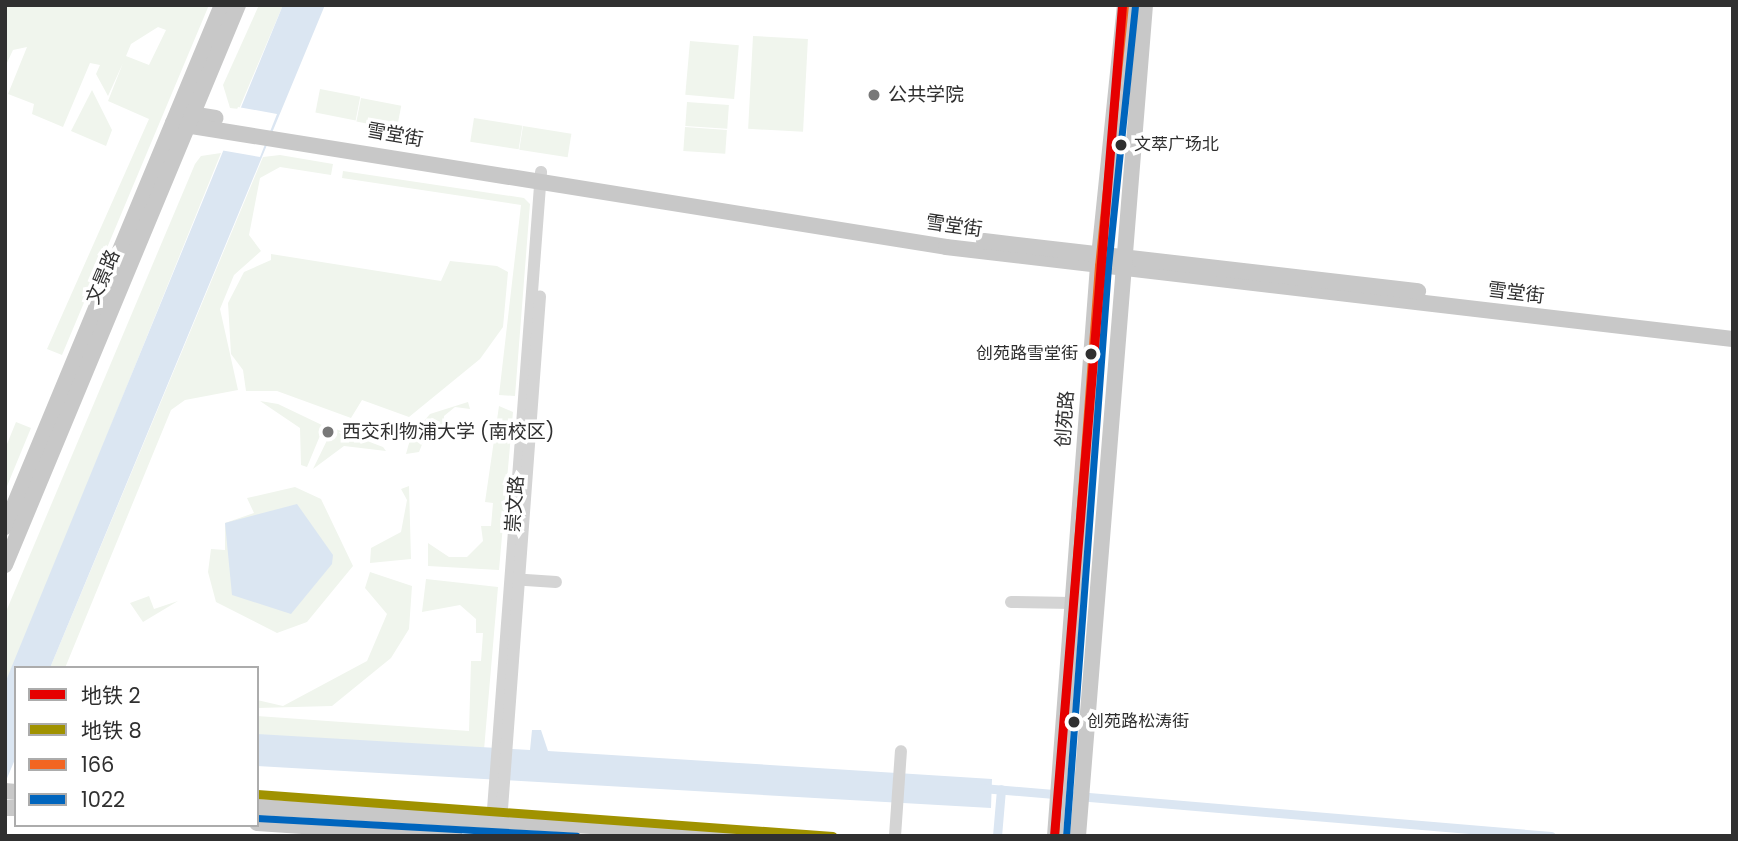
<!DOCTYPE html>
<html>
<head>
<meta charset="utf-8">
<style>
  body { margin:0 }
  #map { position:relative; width:1738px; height:841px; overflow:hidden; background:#fff; font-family:Poppins,"Noto Sans SC",sans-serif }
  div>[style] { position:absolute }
  .green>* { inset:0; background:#f0f5ed; transform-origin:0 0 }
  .water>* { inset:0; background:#dbe6f2 }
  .pier>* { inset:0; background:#fff }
  .canal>* { height:9px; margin:-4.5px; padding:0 4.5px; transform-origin:4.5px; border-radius:4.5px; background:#dbe6f2 }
  .minor>* { height:12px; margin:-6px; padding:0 6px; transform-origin:6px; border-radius:6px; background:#d4d4d4 }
  .major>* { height:16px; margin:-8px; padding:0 8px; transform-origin:8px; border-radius:8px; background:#c8c8c8 }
  .bus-1>* { height:7px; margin:-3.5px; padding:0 3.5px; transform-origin:3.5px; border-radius:3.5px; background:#f26522 }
  .bus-2>* { height:7px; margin:-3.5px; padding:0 3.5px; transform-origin:3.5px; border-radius:3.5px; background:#0065bd }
  .metro-1>* { height:9px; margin:-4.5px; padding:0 4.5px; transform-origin:4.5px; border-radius:4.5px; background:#e60000 }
  .metro-2>* { height:9px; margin:-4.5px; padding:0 4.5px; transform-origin:4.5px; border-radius:4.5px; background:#a09200 }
  .dots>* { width:19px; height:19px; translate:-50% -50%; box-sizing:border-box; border:4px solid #fff; border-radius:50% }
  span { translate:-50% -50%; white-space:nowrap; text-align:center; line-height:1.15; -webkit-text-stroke:7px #fff; paint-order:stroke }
  .bus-label { font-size:17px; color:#303030 }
  .left { translate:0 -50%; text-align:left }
  .right { translate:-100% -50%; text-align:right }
  .poi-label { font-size:19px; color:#303030 }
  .street-label { font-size:19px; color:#303030 }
  .frame { position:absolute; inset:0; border:7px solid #303030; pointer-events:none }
  .legend { position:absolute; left:14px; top:666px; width:245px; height:161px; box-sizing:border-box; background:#fff; border:2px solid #acacac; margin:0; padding:9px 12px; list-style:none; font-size:21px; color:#303030 }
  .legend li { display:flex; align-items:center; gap:14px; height:35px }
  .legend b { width:35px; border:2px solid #acacac }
</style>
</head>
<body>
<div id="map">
  <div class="green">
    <div style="clip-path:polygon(evenodd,5px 5px,209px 5px,62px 355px,47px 349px,149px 119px,108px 101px,123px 63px,108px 96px,96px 74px,100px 65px,90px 63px,63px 127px,32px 114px,34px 104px,8px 94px,27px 47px,13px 50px,5px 67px,5px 5px,158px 27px,166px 30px,149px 65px,126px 56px,131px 44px,158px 27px)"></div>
    <div style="clip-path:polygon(259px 5px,283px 5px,239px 109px,230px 108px,223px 85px)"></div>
    <div style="left:753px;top:36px;width:55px;height:93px;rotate:3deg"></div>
    <div style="left:690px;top:41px;width:49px;height:54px;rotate:5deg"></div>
    <div style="left:320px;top:89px;width:41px;height:24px;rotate:11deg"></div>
    <div style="clip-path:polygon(92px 90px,112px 130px,106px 146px,71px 131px)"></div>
    <div style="left:361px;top:98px;width:41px;height:24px;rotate:11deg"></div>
    <div style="left:687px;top:102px;width:42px;height:24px;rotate:4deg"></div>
    <div style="left:474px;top:118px;width:49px;height:24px;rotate:9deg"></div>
    <div style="left:523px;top:126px;width:49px;height:24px;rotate:9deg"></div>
    <div style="left:685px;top:127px;width:42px;height:24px;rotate:4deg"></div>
    <div style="clip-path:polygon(221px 153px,24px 641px,5px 683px,5px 614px,195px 164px,201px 156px)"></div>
    <div style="clip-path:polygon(280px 155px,333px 164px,331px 175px,280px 167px,260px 178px,249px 235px,261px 251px,234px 275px,220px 309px,238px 390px,185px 400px,171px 410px,65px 668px,50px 668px,263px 157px)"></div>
    <div style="clip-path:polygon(343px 171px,524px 198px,530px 204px,515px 396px,499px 395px,521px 205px,342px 178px)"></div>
    <div style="clip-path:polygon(271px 254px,441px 281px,450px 261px,497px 266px,508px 272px,503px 327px,480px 359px,409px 417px,362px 400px,351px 418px,277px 391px,246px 391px,243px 370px,231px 354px,228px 303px,244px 272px,271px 260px)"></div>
    <div style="clip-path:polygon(260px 401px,278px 404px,324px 426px,307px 467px,301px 465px,300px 428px)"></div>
    <div style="clip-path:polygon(468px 402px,470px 409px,455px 407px,444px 416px,443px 430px,453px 438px,425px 437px,419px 452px,406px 454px,411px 436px,430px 414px)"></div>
    <div style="clip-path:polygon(499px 406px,513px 412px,499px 570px,428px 566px,428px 543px,449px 557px,467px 557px,483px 541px,481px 526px,491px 526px,493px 503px,485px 502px)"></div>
    <div style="clip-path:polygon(16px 422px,31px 428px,5px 491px,5px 449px)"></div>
    <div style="clip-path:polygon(333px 428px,383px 447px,386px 451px,344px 446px,313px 469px)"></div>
    <div style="clip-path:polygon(409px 486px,411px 559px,370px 563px,371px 548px,401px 532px,407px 500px,401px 489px)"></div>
    <div style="clip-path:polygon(295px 487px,321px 499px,353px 566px,307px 622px,277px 633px,216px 602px,208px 572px,211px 549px,225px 550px,225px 523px,254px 513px,247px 498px)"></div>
    <div style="clip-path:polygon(370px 572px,412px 586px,409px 629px,391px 658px,332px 706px,257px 708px,257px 700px,283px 706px,367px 661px,387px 614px,365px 588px)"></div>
    <div style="clip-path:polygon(426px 579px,498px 587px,484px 750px,257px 736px,257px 716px,469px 731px,471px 661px,481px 661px,483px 633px,476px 633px,476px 619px,460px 605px,422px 612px)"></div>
    <div style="clip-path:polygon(149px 596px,154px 609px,178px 601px,143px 622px,130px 603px)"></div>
  </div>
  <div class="water">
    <div style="clip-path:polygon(283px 5px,325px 5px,50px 668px,16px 668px,16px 757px,5px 783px,5px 683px)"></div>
    <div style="clip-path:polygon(297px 504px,333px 555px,332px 564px,291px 614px,232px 595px,225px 523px)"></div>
    <div style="clip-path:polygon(532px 730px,541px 730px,548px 751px,992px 779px,991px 808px,257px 766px,257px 734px,530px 750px)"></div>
  </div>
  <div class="pier">
    <div style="clip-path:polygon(238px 107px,277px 114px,260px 157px,220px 150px)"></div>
  </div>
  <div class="canal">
    <div style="left:982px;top:788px;width:571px;rotate:4.82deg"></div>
    <div style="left:997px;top:836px;width:47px;rotate:-85.1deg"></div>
  </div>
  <div class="minor">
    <div style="left:511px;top:579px;width:45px;rotate:3.8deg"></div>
    <div style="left:1011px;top:602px;width:61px;rotate:0.9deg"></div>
    <div style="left:491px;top:836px;width:666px;rotate:-85.69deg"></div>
    <div style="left:500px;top:836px;width:541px;rotate:-85.76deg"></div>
    <div style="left:895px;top:836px;width:85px;rotate:-86deg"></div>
  </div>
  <div class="major">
    <div style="left:178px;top:112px;width:38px;rotate:9deg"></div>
    <div style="left:173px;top:123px;width:783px;rotate:9.11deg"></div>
    <div style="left:946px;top:247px;width:792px;rotate:6.67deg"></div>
    <div style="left:984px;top:241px;width:437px;rotate:6.6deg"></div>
    <div style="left:5px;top:527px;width:565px;rotate:-67.43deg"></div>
    <div style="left:5px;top:565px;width:607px;rotate:-67.41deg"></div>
    <div style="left:5px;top:791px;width:11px;rotate:5deg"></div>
    <div style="left:257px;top:807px;width:509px;rotate:3.27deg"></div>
    <div style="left:5px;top:808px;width:11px"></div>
    <div style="left:257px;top:823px;width:198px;rotate:3.8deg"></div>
    <div style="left:1055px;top:836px;width:572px;rotate:-85.69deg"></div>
    <div style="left:1098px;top:266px;width:262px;rotate:-84.1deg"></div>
    <div style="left:1078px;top:836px;width:834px;rotate:-85.39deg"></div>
  </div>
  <div class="bus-1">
    <div style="left:1055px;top:836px;width:572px;rotate:-85.69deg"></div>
    <div style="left:1098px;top:266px;width:262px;rotate:-84.1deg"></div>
  </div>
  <div class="bus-2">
    <div style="left:257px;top:818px;width:320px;rotate:3.2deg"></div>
    <div style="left:1066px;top:836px;width:571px;rotate:-85.78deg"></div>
    <div style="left:1108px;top:267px;width:262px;rotate:-84.1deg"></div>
  </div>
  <div class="metro-1">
    <div style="left:1054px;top:836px;width:834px;rotate:-85.32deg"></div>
  </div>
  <div class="metro-2">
    <div style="left:257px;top:794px;width:577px;rotate:4.18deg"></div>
  </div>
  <div class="dots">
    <div style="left:874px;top:95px;background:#787878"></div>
    <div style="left:1121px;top:145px;background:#303030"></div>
    <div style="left:1091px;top:354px;background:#303030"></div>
    <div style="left:328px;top:432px;background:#787878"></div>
    <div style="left:1074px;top:722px;background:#303030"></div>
  </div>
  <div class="bus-label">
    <span class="left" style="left:1134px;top:145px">文萃广场北</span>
    <span class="right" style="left:1078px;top:354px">创苑路雪堂街</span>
    <span class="left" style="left:1087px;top:722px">创苑路松涛街</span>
  </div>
  <div class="poi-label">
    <span class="left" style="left:888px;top:95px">公共学院</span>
    <span class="left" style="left:342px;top:432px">西交利物浦大学 (南校区)</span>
  </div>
  <div class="street-label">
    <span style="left:395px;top:135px;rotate:10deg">雪堂街</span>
    <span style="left:954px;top:226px;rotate:8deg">雪堂街</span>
    <span style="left:103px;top:277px;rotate:-67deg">文景路</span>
    <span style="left:1516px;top:293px;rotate:7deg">雪堂街</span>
    <span style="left:1065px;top:419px;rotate:-86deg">创苑路</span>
    <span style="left:515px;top:504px;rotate:-86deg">崇文路</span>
  </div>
  <div class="frame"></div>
  <ul class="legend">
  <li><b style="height:9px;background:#e60000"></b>地铁 2</li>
  <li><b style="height:9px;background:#a09200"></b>地铁 8</li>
  <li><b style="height:9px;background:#f26522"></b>166</li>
  <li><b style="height:9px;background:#0065bd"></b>1022</li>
  </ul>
</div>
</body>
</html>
